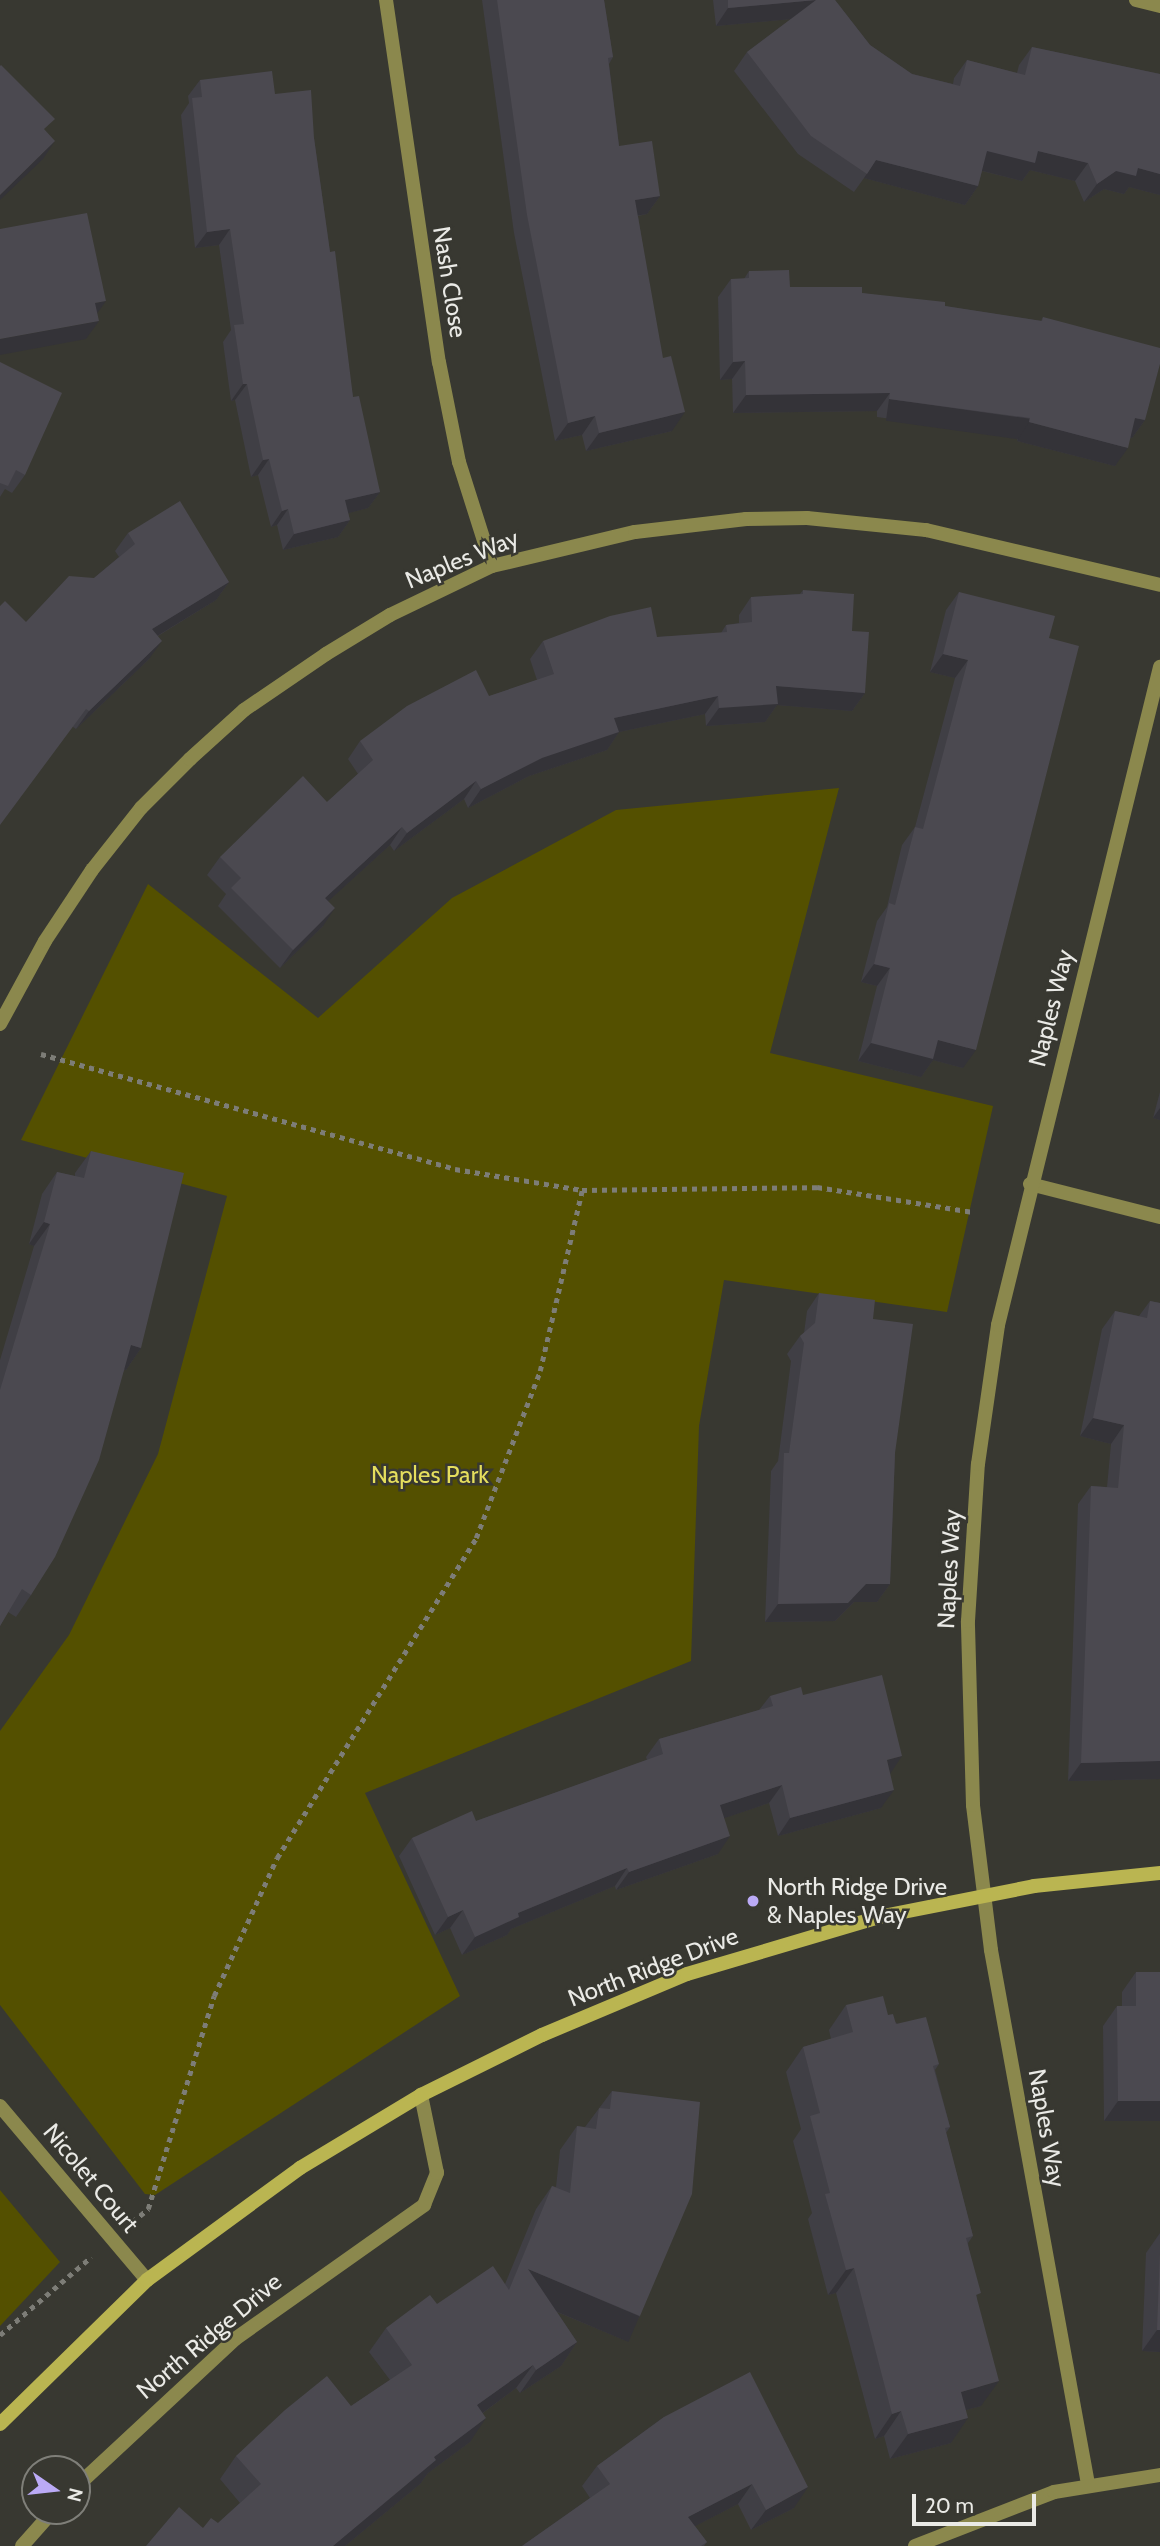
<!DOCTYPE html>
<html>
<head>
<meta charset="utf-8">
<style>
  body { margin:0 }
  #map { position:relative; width:1160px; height:2546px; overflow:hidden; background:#383831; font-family:Cabin,sans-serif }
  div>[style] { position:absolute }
  .green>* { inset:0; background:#545000 }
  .path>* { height:4.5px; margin-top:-2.25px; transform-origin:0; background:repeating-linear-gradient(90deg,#7d7d77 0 5px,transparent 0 10px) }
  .street>* { height:14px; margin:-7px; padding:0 7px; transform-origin:7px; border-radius:7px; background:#8b884d }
  .secondary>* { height:14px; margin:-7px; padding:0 7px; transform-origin:7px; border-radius:7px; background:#bab551 }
  .wall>* { inset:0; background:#403f45 }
  .shaded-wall>* { inset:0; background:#343338; transform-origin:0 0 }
  .building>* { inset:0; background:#4b4950 }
  .dots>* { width:19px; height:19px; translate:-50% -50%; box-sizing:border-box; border:4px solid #383831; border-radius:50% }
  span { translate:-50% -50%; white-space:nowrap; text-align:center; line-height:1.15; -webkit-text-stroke:5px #383831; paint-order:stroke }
  .street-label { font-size:24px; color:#eaeae6 }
  .park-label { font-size:24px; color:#e5de5d }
  .poi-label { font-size:24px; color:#eaeae6 }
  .left { translate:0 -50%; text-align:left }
  .north { position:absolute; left:21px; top:2455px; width:70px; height:70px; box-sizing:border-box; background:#383831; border:2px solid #7f7f79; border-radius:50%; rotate:104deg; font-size:19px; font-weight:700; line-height:28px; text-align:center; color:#eaeae6 }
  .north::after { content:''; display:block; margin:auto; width:24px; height:32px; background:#bbaaf6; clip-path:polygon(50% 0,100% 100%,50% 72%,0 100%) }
  .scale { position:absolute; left:912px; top:2494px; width:124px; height:32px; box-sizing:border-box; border:4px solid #eaeae6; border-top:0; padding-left:9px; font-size:21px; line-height:24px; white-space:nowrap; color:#eaeae6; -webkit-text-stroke:5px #383831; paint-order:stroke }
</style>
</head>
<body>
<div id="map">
  <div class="green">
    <div style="clip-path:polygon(839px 788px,770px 1053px,993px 1106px,947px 1312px,724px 1280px,699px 1426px,691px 1661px,365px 1793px,460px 1996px,155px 2195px,145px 2194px,0 2005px,0 1731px,69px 1635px,158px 1454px,227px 1196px,21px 1140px,148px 884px,318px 1018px,452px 898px,616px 810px)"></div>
    <div style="clip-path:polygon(0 2190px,60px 2262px,0 2326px)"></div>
  </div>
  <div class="path">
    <div style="left:41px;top:1054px;width:430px;rotate:15.5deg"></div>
    <div style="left:455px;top:1169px;width:129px;rotate:9.4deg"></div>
    <div style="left:582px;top:1190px;width:235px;rotate:-0.7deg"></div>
    <div style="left:817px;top:1187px;width:158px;rotate:9.1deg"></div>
    <div style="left:132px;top:2222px;width:21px;rotate:-39deg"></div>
    <div style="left:148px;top:2209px;width:223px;rotate:-72.8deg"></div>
    <div style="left:214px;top:1996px;width:152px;rotate:-65.5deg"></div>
    <div style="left:277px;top:1858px;width:377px;rotate:-58.1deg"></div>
    <div style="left:476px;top:1538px;width:179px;rotate:-69deg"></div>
    <div style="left:540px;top:1371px;width:186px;rotate:-76.9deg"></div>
    <div style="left:0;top:2335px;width:120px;rotate:-40.6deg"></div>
  </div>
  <div class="street">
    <div style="left:386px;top:0;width:366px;rotate:81.7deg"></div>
    <div style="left:439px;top:362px;width:102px;rotate:78.7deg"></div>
    <div style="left:459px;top:462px;width:109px;rotate:72.4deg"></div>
    <div style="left:1136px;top:0;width:25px;rotate:14deg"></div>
    <div style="left:0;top:1024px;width:94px;rotate:-61.5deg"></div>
    <div style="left:45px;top:941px;width:85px;rotate:-56.5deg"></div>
    <div style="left:92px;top:870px;width:79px;rotate:-51.7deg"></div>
    <div style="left:141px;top:808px;width:69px;rotate:-45deg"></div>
    <div style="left:190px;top:759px;width:73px;rotate:-42.2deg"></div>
    <div style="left:244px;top:710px;width:99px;rotate:-34.3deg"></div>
    <div style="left:326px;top:654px;width:75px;rotate:-31.4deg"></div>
    <div style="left:390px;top:615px;width:113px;rotate:-25.7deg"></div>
    <div style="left:492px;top:566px;width:147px;rotate:-13.4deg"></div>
    <div style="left:635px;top:532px;width:112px;rotate:-6.7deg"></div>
    <div style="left:746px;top:519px;width:61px;rotate:-0.9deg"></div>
    <div style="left:807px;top:518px;width:120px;rotate:5.8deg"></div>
    <div style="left:926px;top:530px;width:240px;rotate:13.2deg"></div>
    <div style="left:1030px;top:1184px;width:134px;rotate:14.2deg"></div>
    <div style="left:0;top:2106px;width:228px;rotate:49.8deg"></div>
    <div style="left:1088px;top:2484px;width:543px;rotate:-100.3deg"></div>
    <div style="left:991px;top:1950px;width:146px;rotate:-97.1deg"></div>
    <div style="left:973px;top:1805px;width:184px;rotate:-91.6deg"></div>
    <div style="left:968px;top:1621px;width:157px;rotate:-86.4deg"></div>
    <div style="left:978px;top:1464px;width:140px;rotate:-81.8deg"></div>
    <div style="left:998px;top:1325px;width:678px;rotate:-76.17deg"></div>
    <div style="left:77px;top:2486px;width:216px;rotate:-42.9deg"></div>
    <div style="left:235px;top:2339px;width:232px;rotate:-35.3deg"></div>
    <div style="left:424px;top:2205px;width:35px;rotate:-68deg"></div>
    <div style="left:437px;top:2173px;width:80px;rotate:-101.6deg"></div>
    <div style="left:22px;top:2546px;width:47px;rotate:-48.5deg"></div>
    <div style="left:915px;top:2546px;width:149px;rotate:-21.2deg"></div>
    <div style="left:1054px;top:2492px;width:107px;rotate:-9.1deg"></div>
  </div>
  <div class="secondary">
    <div style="left:0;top:2424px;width:206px;rotate:-44.4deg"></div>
    <div style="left:147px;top:2280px;width:190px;rotate:-36.2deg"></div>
    <div style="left:300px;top:2168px;width:141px;rotate:-31.1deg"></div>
    <div style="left:421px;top:2095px;width:135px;rotate:-26.4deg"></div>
    <div style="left:542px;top:2035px;width:157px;rotate:-22.8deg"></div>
    <div style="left:687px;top:1974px;width:204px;rotate:-16.5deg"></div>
    <div style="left:883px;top:1916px;width:154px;rotate:-11.2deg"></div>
    <div style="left:1034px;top:1886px;width:127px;rotate:-5.9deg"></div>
  </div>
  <div class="wall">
    <div style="clip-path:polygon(482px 0,604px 0,613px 57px,609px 64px,619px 146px,660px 196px,647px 214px,638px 216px,672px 431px,586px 451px,582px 435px,555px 441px,514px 233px)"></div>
    <div style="clip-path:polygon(713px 0,835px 0,870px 45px,912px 74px,953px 84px,954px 78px,967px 60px,1017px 73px,1019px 65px,1032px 47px,1160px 74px,1160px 195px,1129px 187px,1124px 194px,1104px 189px,1084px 202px,1075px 181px,1030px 170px,1022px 181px,982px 171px,978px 186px,965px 205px,864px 178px,854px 192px,798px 154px,734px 71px,747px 52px,791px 19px,716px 26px)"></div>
    <div style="clip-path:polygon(200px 80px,275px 94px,314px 138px,330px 252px,353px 397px,380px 492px,368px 508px,348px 513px,350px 520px,338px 537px,283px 550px,277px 525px,271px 527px,258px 475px,251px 477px,235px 400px,231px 401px,223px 342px,231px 330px,219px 245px,195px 248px,181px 115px,189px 103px,188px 96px)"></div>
    <div style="clip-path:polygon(749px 271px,790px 287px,862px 293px,1041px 321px,1043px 317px,1145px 420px,1132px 438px,1130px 438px,1115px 466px,1017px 441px,1018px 436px,877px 417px,877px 411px,733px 413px,732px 379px,720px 380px,718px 297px,731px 279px,744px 279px)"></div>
    <div style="clip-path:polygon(0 362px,25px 475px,12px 493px,5px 489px,0 497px)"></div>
    <div style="clip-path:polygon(128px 533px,229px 582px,216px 600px,158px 636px,149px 659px,76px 729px,73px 727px,26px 622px,94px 578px,119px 557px,115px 551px)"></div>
    <div style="clip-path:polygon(803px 590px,852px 631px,865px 693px,852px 711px,777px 705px,765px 722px,706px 726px,705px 714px,619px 732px,607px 750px,529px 776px,468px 808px,464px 799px,394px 851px,390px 845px,328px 901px,323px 926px,280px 968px,218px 906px,226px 894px,207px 875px,220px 857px,327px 802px,358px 774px,348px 759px,360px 741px,537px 680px,530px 659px,543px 641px,657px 637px,721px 633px,726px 625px,739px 623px,739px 615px,751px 597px,800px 594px)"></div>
    <div style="clip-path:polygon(959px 592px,1049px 638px,963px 1068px,933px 1060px,921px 1077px,858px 1061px,877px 986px,861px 982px,877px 921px,887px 907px,902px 845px,915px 827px,955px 678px,930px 672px,946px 610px)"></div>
    <div style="clip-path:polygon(1160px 1092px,1160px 1120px,1153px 1118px)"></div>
    <div style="clip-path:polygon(91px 1151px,141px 1348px,126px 1370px,124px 1370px,31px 1595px,16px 1617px,8px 1612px,0 1626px,0 1360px,34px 1246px,29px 1244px,42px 1194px,57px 1172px,75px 1176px,75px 1173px)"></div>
    <div style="clip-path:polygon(819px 1293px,873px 1319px,895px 1453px,890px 1584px,877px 1602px,854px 1602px,835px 1621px,765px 1622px,771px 1471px,778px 1461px,791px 1361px,787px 1354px,800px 1336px,804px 1333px,807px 1311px)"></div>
    <div style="clip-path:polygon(1150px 1301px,1160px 1303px,1160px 1779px,1068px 1781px,1078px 1504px,1091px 1486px,1107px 1487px,1111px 1444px,1080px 1436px,1102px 1329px,1115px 1311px,1139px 1316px)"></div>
    <div style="clip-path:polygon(803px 1695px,890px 1774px,881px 1808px,778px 1836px,769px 1803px,724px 1818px,718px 1854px,616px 1890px,615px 1886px,511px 1929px,507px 1935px,462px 1955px,450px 1928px,435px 1935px,399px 1856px,412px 1838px,476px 1821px,647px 1760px,646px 1757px,659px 1739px,759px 1710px,770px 1696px)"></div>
    <div style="clip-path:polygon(1136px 1972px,1160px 2121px,1104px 2121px,1103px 2026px,1117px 2006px,1122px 2006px,1122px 1992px)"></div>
    <div style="clip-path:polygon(846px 2005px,888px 2015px,939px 2064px,935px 2070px,950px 2127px,946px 2133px,973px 2236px,968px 2243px,977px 2299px,981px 2406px,966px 2410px,951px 2443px,890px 2459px,884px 2436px,875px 2439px,836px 2293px,828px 2295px,808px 2219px,812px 2213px,793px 2141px,801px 2129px,786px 2072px,803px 2047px,831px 2039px,829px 2030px)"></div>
    <div style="clip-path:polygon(612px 2091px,640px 2316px,624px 2340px,557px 2312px,577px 2342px,561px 2366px,520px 2393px,516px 2388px,483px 2413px,470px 2442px,428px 2473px,420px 2484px,345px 2546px,146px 2546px,218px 2523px,240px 2503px,220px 2479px,236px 2456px,351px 2406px,390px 2380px,369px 2352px,386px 2328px,437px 2304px,505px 2284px,536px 2209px,552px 2186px,556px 2187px,560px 2150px,577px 2126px,585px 2127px)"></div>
    <div style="clip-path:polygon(1160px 2233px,1160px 2352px,1142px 2351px,1146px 2253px)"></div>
    <div style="clip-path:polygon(664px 2417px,794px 2508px,751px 2530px,738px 2504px,695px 2526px,707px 2542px,704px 2546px,522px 2546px,590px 2498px,582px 2486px,597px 2466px)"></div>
  </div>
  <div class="shaded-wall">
    <div style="clip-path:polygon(816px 0,803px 18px,716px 26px,728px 8px)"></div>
    <div style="clip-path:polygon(55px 141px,43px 159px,0 200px,0 195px)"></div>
    <div style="clip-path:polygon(987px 151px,1038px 151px,1088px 163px,1075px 181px,1030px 170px,1022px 181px,975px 169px)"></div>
    <div style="clip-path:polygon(876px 160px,978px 186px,965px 205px,864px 178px)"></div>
    <div style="clip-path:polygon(1138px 168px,1160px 174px,1160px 195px,1129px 187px,1124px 194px,1104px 189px,1084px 202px,1097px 184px,1116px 171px)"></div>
    <div style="clip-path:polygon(660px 196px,647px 214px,622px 218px,635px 200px)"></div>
    <div style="clip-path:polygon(230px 229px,219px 245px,195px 248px,207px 232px)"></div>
    <div style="clip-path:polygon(106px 301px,93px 319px,95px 303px)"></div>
    <div style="clip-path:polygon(99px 321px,86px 339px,0 355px,0 339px)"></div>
    <div style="clip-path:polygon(745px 361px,732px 379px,720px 380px,733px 362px)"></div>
    <div style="clip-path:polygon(243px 384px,247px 384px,235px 400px,231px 401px)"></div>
    <div style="clip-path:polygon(890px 393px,877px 411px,733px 413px,746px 395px)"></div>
    <div style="left:889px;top:399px;width:142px;height:22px;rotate:8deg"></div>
    <div style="clip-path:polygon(685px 412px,672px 431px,586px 451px,599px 433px)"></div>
    <div style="clip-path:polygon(595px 416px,582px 435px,555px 441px,568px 423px)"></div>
    <div style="clip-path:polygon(1135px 418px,1145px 420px,1132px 438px,1123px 436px)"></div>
    <div style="clip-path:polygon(1029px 422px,1128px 448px,1115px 466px,1017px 441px)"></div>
    <div style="clip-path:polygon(269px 459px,258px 475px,251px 477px,263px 460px)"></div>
    <div style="clip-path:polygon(380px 492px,368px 508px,334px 517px,345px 500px)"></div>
    <div style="clip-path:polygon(288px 509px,277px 525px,271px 527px,282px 511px)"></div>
    <div style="clip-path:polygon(350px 520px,338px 537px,283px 550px,294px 534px)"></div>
    <div style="clip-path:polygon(229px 582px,216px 600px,139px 647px,152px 629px)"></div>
    <div style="clip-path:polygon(162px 641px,149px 659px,76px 729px,89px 711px)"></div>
    <div style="clip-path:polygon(943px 654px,968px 660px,955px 678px,930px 672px)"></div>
    <div style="clip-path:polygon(776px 686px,865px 693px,852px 711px,777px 705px,765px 722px,706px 726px,719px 708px)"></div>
    <div style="clip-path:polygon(718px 696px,705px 714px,619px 732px,607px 750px,529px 776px,468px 808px,481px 789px,614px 718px)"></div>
    <div style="clip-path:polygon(476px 781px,464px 799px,394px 851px,407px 833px)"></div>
    <div style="clip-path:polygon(402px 827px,390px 845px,312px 916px,325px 898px)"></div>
    <div style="clip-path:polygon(335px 908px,323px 926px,280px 968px,293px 950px)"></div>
    <div style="clip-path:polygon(874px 964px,890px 968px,877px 986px,861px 982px)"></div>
    <div style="clip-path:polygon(938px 1040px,976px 1050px,963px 1068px,933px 1060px,921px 1077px,858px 1061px,871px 1043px)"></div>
    <div style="clip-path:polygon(1160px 1108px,1160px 1120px,1153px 1118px)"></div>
    <div style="clip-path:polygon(44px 1222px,50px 1224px,34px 1246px,29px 1244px)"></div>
    <div style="clip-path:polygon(131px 1345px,141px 1348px,126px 1370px,115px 1367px)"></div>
    <div style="clip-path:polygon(1093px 1418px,1124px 1425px,1111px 1444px,1080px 1436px)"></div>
    <div style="clip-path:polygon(866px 1584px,890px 1584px,877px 1602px,854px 1602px,835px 1621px,765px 1622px,778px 1604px)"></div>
    <div style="clip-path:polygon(902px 1756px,890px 1774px,887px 1760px)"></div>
    <div style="clip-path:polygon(1160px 1761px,1160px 1779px,1068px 1781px,1081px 1763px)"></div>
    <div style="clip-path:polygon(782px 1785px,769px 1803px,707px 1824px,720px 1805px)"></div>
    <div style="clip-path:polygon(894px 1790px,881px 1808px,778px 1836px,790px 1818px)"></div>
    <div style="clip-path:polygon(730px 1836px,718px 1854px,616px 1890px,629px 1872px)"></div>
    <div style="clip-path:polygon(627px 1868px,615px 1886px,511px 1929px,507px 1935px,462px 1955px,475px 1937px,518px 1913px)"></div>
    <div style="clip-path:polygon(463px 1910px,450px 1928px,435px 1935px,448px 1917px)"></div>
    <div style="clip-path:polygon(1118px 2101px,1160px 2101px,1160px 2121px,1104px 2121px)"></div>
    <div style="clip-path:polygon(854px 2268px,836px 2293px,828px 2295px,846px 2270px)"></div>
    <div style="left:528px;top:2269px;width:121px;height:28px;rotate:23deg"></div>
    <div style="clip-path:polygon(1157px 2330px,1160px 2330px,1160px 2352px,1142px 2351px)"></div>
    <div style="clip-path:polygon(577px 2342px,561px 2366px,520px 2393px,536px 2370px)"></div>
    <div style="clip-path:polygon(533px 2365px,516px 2388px,461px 2429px,477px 2405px)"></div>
    <div style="clip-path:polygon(999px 2381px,981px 2406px,944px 2416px,961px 2392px)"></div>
    <div style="clip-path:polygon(901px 2411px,884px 2436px,875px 2439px,892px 2414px)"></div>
    <div style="clip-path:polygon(486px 2418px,470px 2442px,428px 2473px,420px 2484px,345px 2546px,333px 2546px,434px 2457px)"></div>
    <div style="clip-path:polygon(968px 2418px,951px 2443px,890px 2459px,908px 2434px)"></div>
    <div style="clip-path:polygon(752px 2484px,738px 2504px,674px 2537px,688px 2517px)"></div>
    <div style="clip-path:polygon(808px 2487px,794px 2508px,751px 2530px,766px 2510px)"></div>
  </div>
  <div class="building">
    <div style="clip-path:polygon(497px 0,604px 0,613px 57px,608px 58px,619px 146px,652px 141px,660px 196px,635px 200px,663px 358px,671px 356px,685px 412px,599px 433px,595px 416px,568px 423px,527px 215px)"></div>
    <div style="clip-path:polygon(728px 0,835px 0,870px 45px,912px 74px,960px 86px,967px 60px,1025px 75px,1032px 47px,1160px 74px,1160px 174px,1138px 168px,1136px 176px,1116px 171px,1097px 184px,1088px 163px,1038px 151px,1035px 163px,987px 151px,978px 186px,876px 160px,867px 174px,811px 136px,747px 52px,816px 0,728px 8px)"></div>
    <div style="clip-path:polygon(1px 65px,55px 119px,44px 129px,55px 141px,0 195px,0 66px)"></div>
    <div style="clip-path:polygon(272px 71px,275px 94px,311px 90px,314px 138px,330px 252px,335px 251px,353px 397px,359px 396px,380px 492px,345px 500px,350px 520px,294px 534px,288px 509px,282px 511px,269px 459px,263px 460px,247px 384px,243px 384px,234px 325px,244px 324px,230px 229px,207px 232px,192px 98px,202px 97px,200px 80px)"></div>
    <div style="clip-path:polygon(87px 213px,106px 301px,95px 303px,99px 321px,0 339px,0 229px)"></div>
    <div style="clip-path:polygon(789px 270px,790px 287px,862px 287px,862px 293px,945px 302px,945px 306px,1042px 321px,1043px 317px,1160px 348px,1160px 364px,1145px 420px,1135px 418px,1128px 448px,1029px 422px,1030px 418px,889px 399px,890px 393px,746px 395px,745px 361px,733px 362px,731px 279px,749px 278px,749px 271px)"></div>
    <div style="clip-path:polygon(0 362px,62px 393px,25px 475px,16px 470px,8px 486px,0 483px)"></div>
    <div style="clip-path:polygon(180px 501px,229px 582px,152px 629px,162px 641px,89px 711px,86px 709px,0 825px,0 606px,5px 601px,26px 622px,69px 576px,94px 578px,135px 544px,128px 533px)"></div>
    <div style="clip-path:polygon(803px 590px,854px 594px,852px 631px,869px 632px,865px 693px,776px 686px,778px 704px,719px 708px,718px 696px,614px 718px,619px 732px,542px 758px,481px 789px,476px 781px,407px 833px,402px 827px,325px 898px,335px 908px,293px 950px,231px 888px,241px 878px,220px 857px,303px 776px,327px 802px,373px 760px,360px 741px,407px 706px,476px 670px,489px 696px,554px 674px,543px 641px,610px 616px,651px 607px,657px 637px,727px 632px,726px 625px,752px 622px,751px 597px,803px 594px)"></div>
    <div style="clip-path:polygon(959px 592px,1055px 616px,1049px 638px,1079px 646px,976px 1050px,938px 1040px,933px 1059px,871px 1043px,890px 968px,874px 964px,889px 903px,895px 905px,915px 827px,923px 829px,968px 660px,943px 654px)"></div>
    <div style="clip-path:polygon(91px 1151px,184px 1173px,141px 1348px,131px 1345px,99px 1460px,55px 1557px,31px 1595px,22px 1589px,0 1626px,0 1390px,50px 1224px,44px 1222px,57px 1172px,84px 1178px)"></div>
    <div style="clip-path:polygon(819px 1293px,875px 1300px,873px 1319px,913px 1324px,895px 1453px,890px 1584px,866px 1584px,848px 1603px,778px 1604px,784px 1453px,789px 1453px,804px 1343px,800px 1336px,815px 1323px)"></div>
    <div style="clip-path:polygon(1150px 1301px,1160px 1303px,1160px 1761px,1081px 1763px,1091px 1486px,1118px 1488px,1124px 1425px,1093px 1418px,1115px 1311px,1147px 1318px)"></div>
    <div style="clip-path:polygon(882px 1675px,902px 1756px,887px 1760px,894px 1790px,790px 1818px,782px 1785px,720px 1805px,730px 1836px,629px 1872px,627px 1868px,518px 1913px,519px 1917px,475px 1937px,463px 1910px,448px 1917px,412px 1838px,472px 1811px,476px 1821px,663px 1754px,659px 1739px,773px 1706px,770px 1696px,801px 1687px,803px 1695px)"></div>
    <div style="clip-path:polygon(1136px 1972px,1160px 1972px,1160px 2101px,1118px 2101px,1117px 2006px,1136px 2006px)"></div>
    <div style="clip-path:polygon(883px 1996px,888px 2015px,893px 2014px,896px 2024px,926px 2017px,939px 2064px,933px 2066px,950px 2127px,945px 2128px,973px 2236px,966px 2238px,981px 2293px,976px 2295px,999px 2381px,961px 2392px,968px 2418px,908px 2434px,901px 2411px,892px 2414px,854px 2268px,846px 2270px,825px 2194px,830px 2193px,810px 2116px,820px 2113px,803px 2047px,853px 2032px,846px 2005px)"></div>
    <div style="clip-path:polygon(612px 2091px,700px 2102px,692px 2194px,640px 2316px,528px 2269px,577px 2342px,536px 2370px,533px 2365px,477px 2405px,486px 2418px,434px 2457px,436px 2460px,333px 2546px,146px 2546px,179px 2507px,203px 2528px,211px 2518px,218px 2523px,261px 2484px,236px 2456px,285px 2410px,327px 2376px,351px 2406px,412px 2365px,386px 2328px,430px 2295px,437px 2304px,493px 2266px,509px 2290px,552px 2186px,570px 2193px,577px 2126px,596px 2129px,599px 2108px,610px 2109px)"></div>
    <div style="clip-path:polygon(1160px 2253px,1160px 2330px,1157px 2330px)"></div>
    <div style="clip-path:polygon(750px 2372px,808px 2487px,766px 2510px,752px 2484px,688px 2517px,707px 2542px,701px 2546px,522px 2546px,610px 2484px,597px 2466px,664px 2417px)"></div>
  </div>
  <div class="dots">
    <div style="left:753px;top:1901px;background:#bbaaf6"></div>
  </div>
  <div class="street-label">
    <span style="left:450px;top:282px;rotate:81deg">Nash Close</span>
    <span style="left:462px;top:559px;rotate:-22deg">Naples Way</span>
    <span style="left:1051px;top:1008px;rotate:-76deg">Naples Way</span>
    <span style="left:949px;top:1569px;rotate:-87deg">Naples Way</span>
    <span style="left:653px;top:1967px;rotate:-21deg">North Ridge Drive</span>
    <span style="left:1047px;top:2128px;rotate:80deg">Naples Way</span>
    <span style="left:91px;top:2178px;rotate:50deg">Nicolet Court</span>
    <span style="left:209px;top:2336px;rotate:-40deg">North Ridge Drive</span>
  </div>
  <div class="park-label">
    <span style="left:430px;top:1475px">Naples Park</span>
  </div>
  <div class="poi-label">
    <span class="left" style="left:767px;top:1901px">North Ridge Drive<br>&amp; Naples Way</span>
  </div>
  <div class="north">N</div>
  <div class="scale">20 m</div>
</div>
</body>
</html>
